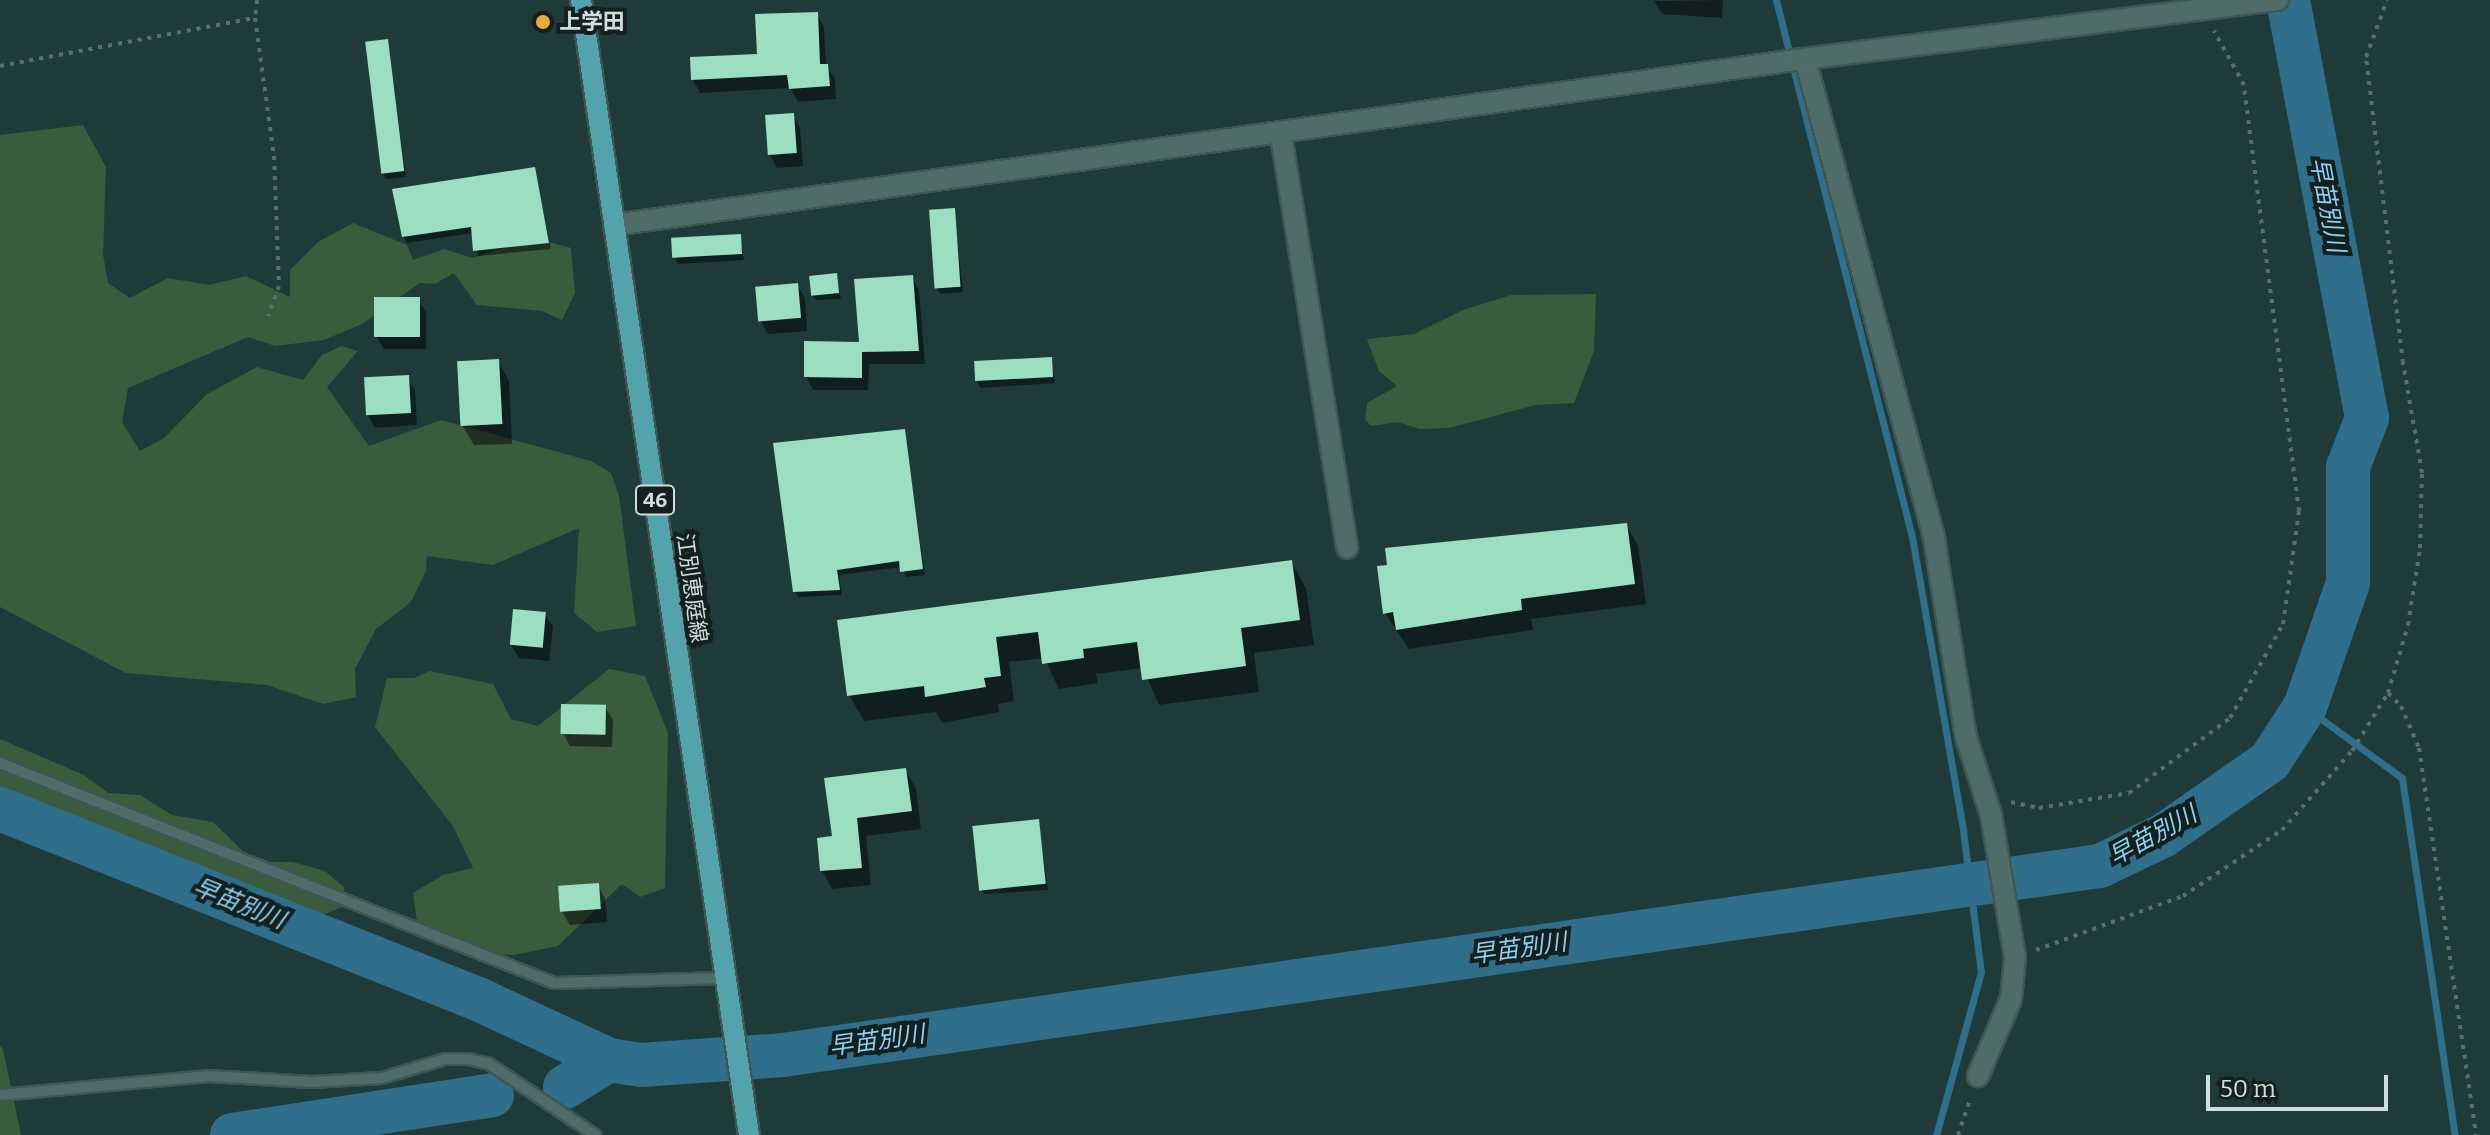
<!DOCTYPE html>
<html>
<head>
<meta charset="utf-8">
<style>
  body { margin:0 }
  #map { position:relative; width:2490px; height:1135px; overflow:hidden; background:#1f3b39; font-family:Bitter,"Noto Sans JP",serif }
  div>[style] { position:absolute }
  .green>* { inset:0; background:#3a5b3c }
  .shadow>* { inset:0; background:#0007 }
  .stream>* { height:7px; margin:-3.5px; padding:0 3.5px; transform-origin:3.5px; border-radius:3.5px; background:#2f6f8b }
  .river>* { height:44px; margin:-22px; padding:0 22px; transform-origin:22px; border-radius:22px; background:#2f6f8b }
  .building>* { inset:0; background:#9cdec2; transform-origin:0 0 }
  .path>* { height:4px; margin-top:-2px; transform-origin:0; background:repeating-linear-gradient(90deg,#576f6d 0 4px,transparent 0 10px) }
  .roads { filter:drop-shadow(2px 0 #3e5755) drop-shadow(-2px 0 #3e5755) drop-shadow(0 2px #3e5755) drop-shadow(0 -2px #3e5755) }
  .service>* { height:10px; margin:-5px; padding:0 5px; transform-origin:5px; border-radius:5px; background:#4f6c69 }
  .minor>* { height:20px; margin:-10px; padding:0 10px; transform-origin:10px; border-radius:10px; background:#4f6c69 }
  .primary>* { height:20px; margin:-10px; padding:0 10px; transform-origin:10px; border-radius:10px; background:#53a3ac }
  .dots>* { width:22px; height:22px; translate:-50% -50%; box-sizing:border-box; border:4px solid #14201e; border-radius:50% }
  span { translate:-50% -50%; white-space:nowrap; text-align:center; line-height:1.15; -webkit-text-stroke:8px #14201e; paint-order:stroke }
  .shield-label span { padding:2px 6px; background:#14201e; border:2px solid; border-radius:6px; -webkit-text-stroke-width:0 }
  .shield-label { font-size:20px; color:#cfdfdd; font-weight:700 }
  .poi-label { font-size:22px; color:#cfdfdd; font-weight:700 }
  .left { translate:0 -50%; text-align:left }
  .street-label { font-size:22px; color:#cfdfdd }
  .water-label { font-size:24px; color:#8ad3f5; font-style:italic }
  .scale { position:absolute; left:2206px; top:1075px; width:182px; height:36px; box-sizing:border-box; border:4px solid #cfdfdd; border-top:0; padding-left:10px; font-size:24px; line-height:28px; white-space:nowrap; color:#cfdfdd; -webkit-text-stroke:6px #14201e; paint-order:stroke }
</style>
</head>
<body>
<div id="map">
  <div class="green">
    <div style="clip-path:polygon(83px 125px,106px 167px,103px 254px,108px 283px,130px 298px,168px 278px,209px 285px,246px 276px,290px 297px,290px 270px,318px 242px,353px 223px,407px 245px,413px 260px,444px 249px,473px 258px,534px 238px,571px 248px,575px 293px,562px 320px,542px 311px,477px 305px,454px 273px,435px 284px,420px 283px,362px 324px,324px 340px,275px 346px,248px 337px,128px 388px,122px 422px,140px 451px,164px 438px,207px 394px,257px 367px,303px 380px,322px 355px,342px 346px,358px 351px,327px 387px,369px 446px,441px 420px,591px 461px,611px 473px,619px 496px,636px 626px,597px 632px,574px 613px,579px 528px,493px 565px,427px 556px,426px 571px,411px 602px,376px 629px,355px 669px,356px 697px,323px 704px,267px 685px,126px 673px,0 607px,0 135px)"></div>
    <div style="clip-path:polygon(1596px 294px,1594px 351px,1574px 403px,1535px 405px,1449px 428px,1420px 429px,1398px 422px,1371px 426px,1365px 419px,1367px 403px,1397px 386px,1379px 371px,1367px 339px,1414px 334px,1463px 310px,1511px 295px)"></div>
    <div style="clip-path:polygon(609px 669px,645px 676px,668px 733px,665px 888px,640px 897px,622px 884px,558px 946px,514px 955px,457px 952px,419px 937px,413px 893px,443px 875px,473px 868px,453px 826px,375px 727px,387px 678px,414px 678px,430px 671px,493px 684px,511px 719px,538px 726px)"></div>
    <div style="clip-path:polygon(0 739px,84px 775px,108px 793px,140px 795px,172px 815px,213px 822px,254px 862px,293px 862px,325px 871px,344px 887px,344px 906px,280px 934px,0 819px)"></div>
    <div style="clip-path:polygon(0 1046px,3px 1049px,21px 1135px,0 1135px)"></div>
  </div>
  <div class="shadow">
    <div style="clip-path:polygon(1723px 0,1722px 18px,1662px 14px,1654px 1px)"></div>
    <div style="clip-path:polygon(817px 14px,824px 27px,826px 66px,835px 79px,836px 99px,798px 102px,790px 88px,700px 93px,693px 80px,759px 56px)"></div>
    <div style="clip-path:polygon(387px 42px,406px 177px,386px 179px,382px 173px)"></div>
    <div style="clip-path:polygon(793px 115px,800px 128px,803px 166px,777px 168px,770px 155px)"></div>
    <div style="clip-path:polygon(534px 169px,551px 249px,478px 256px,473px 233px,407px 243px,404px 237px)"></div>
    <div style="clip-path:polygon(954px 210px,963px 292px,940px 294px,937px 288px)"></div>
    <div style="clip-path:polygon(740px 236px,744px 260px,678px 264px,675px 259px)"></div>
    <div style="clip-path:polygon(836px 275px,841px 299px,816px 300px,812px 295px)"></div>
    <div style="clip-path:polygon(912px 277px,919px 290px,925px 364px,869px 364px,868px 390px,813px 390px,806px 377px,861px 344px)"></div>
    <div style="clip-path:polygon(797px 285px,805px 298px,807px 331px,768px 334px,760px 320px)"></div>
    <div style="clip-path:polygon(418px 299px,426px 312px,426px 349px,384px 349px,376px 336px)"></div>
    <div style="clip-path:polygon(1051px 359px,1055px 383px,981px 388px,977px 382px)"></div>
    <div style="clip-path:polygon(498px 361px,509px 381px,512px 444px,474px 445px,462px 425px)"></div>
    <div style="clip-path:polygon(407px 377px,415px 390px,417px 425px,375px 428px,368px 415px)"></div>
    <div style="clip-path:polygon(904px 431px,925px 575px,906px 577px,902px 567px,839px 575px,842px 595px,798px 597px,795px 591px)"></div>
    <div style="clip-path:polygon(1626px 525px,1638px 545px,1646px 604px,1531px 619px,1533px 630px,1409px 649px,1385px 613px)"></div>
    <div style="clip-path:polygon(1291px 562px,1306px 588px,1314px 645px,1254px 653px,1259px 692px,1159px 705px,1143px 668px,1096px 674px,1098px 683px,1059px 689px,1044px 658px,1009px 662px,1014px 701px,998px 704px,999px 712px,942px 723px,936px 712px,864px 721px,849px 695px,839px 622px)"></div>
    <div style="clip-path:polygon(545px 614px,553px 627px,549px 661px,519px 658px,511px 645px)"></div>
    <div style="clip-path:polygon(605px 707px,613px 720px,612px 747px,570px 746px,563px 733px)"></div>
    <div style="clip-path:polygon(905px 770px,916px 788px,921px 829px,866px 836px,871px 885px,832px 889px,822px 871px,834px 838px)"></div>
    <div style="clip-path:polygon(1038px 822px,1048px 890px,984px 894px,980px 888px)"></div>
    <div style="clip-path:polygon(598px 885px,605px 899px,607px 922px,570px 925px,562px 912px)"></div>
  </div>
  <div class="stream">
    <div style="left:1776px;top:0;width:554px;rotate:75.79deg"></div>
    <div style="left:1912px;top:537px;width:297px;rotate:80.1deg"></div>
    <div style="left:1963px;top:830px;width:143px;rotate:82.8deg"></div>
    <div style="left:1981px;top:972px;width:169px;rotate:105.4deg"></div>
    <div style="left:2305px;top:707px;width:120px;rotate:36.2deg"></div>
    <div style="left:2402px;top:778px;width:361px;rotate:81.6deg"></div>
  </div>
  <div class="river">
    <div style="left:0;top:809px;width:514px;rotate:21.68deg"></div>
    <div style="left:478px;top:999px;width:145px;rotate:25deg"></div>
    <div style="left:609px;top:1060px;width:32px;rotate:9deg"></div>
    <div style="left:641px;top:1065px;width:142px;rotate:-4deg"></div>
    <div style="left:783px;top:1055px;width:1330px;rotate:-8.17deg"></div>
    <div style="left:2100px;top:866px;width:71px;rotate:-25.8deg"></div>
    <div style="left:2164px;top:835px;width:129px;rotate:-34.9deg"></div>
    <div style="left:2270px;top:761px;width:64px;rotate:-57.1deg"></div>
    <div style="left:2305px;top:707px;width:131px;rotate:-70.9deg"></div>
    <div style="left:2348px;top:583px;width:116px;rotate:-90deg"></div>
    <div style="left:2348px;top:467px;width:53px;rotate:-68.8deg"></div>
    <div style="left:2367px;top:418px;width:425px;rotate:-100.7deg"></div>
    <div style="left:565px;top:1087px;width:52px;rotate:-31.5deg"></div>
    <div style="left:232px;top:1135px;width:263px;rotate:-8.7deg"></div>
  </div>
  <div class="building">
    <div style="clip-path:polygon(818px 12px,820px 64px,828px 64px,830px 86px,789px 89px,787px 75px,691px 80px,690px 57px,757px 54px,755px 14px)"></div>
    <div style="left:388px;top:39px;width:133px;height:23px;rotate:83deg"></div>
    <div style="left:794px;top:113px;width:40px;height:29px;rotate:86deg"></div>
    <div style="clip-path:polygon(535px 167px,549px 243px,473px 251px,471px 227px,402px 237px,392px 189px)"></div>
    <div style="left:955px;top:208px;width:79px;height:26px;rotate:86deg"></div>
    <div style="left:741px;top:234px;width:20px;height:70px;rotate:87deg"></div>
    <div style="left:837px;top:273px;width:20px;height:28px;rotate:84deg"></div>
    <div style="clip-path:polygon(913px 275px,919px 351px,862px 352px,862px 378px,804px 377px,804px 341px,859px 342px,854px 279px)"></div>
    <div style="left:798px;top:283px;width:35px;height:43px;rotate:85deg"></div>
    <div style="left:374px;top:297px;width:46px;height:40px"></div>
    <div style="left:1052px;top:357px;width:20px;height:78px;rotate:87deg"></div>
    <div style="left:499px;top:359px;width:65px;height:42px;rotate:87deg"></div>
    <div style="left:409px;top:375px;width:38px;height:45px;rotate:87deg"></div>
    <div style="clip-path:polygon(905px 429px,923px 569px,900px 572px,899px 561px,837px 570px,840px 590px,793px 592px,773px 443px)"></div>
    <div style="clip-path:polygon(1627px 523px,1635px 584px,1521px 599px,1522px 610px,1396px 630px,1393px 612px,1383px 614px,1377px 566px,1387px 565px,1385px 548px)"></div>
    <div style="clip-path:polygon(1292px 560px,1300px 620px,1241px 628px,1246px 666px,1142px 680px,1137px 642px,1083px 649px,1084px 658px,1042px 664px,1038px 632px,996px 637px,1001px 676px,984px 678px,986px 687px,925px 697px,924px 686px,847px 696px,837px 620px)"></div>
    <div style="left:513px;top:609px;width:33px;height:36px;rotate:5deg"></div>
    <div style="left:561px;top:704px;width:45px;height:30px;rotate:1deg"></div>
    <div style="clip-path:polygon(906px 768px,912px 811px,857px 818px,862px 868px,820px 871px,817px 838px,832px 836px,824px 778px)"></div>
    <div style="left:1039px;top:819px;width:65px;height:67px;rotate:84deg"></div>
    <div style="left:599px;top:883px;width:26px;height:41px;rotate:86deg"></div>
  </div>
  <div class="path">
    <div style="left:257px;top:0;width:18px;rotate:96deg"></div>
    <div style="left:255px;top:18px;width:139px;rotate:82.2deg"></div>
    <div style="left:274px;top:156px;width:130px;rotate:87.8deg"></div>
    <div style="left:279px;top:286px;width:32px;rotate:110deg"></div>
    <div style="left:0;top:66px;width:259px;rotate:-10.7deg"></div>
    <div style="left:2388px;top:693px;width:18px;rotate:45deg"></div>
    <div style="left:2401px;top:706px;width:46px;rotate:66.8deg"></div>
    <div style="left:2419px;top:748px;width:391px;rotate:81.6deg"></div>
    <div style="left:2011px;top:802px;width:29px;rotate:12deg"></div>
    <div style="left:2039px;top:808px;width:91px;rotate:-9.5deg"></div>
    <div style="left:2129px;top:793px;width:126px;rotate:-36.6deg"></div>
    <div style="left:2230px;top:718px;width:108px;rotate:-60.6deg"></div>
    <div style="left:2283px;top:624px;width:114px;rotate:-81.9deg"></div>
    <div style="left:2299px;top:511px;width:430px;rotate:-97.4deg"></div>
    <div style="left:2244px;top:85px;width:62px;rotate:-119.1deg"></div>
    <div style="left:2036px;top:950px;width:157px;rotate:-20.2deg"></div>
    <div style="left:2183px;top:896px;width:119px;rotate:-33.7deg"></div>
    <div style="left:2282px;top:830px;width:106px;rotate:-48.5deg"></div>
    <div style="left:2352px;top:751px;width:68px;rotate:-58.2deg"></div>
    <div style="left:2388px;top:693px;width:71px;rotate:-73.6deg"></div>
    <div style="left:2408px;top:625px;width:78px;rotate:-81.1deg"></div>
    <div style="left:2420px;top:548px;width:75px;rotate:-88.5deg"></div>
    <div style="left:2422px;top:473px;width:112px;rotate:-99.8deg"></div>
    <div style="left:2403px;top:363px;width:308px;rotate:-96.9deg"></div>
    <div style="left:2366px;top:57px;width:61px;rotate:-69.8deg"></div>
    <div style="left:1958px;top:1135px;width:40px;rotate:-71.1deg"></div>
  </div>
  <div class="roads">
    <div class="service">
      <div style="left:0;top:763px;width:596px;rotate:21.66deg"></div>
      <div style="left:554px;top:983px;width:171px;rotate:-1.7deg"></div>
      <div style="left:0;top:1095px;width:210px;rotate:-5.2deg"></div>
      <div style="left:209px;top:1076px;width:102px;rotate:3.4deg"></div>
      <div style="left:311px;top:1082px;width:71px;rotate:-3.2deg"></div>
      <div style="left:382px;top:1078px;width:66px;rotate:-16.8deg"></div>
      <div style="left:445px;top:1059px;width:23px"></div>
      <div style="left:468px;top:1059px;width:22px;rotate:13deg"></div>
      <div style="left:489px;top:1064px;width:128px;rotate:33.8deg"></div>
    </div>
    <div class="minor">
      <div style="left:1805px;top:59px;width:496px;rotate:74.9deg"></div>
      <div style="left:1934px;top:538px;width:202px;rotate:80.9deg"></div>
      <div style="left:1966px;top:737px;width:82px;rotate:72.2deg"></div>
      <div style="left:1991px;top:815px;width:144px;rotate:80.4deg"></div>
      <div style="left:2015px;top:957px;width:42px;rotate:95.4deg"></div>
      <div style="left:2011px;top:999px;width:84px;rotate:113.2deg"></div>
      <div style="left:1281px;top:135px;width:418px;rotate:80.9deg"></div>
      <div style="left:614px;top:225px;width:1192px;rotate:-7.95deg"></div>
      <div style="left:1795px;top:60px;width:487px;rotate:-7.1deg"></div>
    </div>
    <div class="primary">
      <div style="left:581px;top:0;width:1147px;rotate:81.58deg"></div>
    </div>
  </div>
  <div class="dots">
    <div style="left:543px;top:22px;background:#e4ad35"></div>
  </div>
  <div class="shield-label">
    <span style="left:655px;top:500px">46</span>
  </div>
  <div class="poi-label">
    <span class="left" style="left:559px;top:22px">上学田</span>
  </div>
  <div class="street-label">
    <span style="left:692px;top:588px;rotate:82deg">江別恵庭線</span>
  </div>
  <div class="water-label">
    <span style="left:2327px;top:205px;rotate:79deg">早苗別川</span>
    <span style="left:2153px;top:836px;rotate:-29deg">早苗別川</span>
    <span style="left:239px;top:904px;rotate:22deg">早苗別川</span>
    <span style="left:1519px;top:949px;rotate:-8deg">早苗別川</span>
    <span style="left:877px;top:1041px;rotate:-8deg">早苗別川</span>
  </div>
  <div class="scale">50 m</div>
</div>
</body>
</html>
